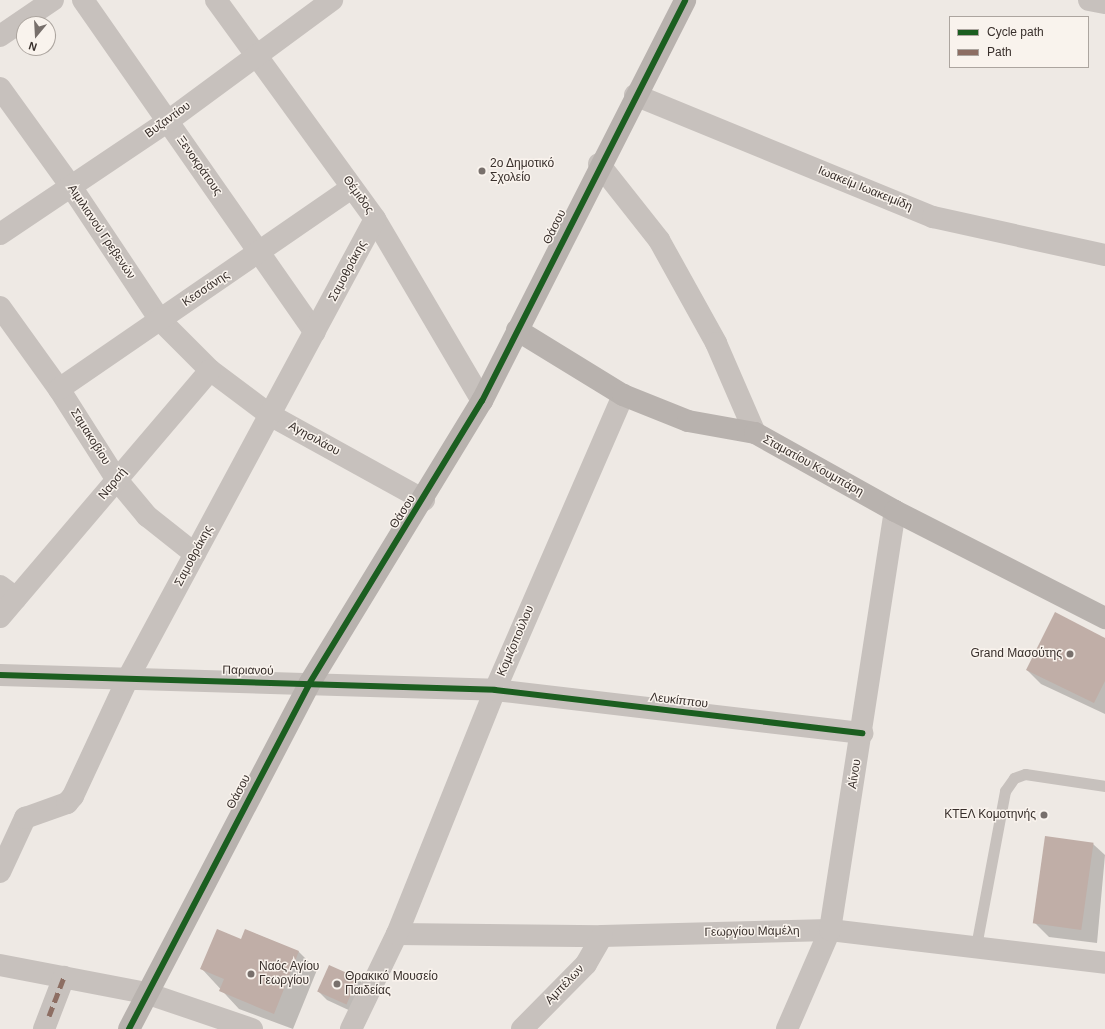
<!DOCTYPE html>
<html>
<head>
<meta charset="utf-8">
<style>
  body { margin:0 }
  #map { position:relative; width:1105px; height:1029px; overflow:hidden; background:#eee9e4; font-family:Helvetica,sans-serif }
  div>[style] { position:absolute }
  .shadow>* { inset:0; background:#0003 }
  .building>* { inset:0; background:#c0aea7; transform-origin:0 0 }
  .lane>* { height:11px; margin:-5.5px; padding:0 5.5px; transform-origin:5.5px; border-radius:5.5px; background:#c7c1bd }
  .street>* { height:22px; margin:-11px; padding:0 11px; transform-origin:11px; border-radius:11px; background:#c7c1bd }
  .secondary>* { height:22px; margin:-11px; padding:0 11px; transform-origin:11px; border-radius:11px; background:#b8b2ae }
  .quiet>* { height:5px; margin-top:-2.5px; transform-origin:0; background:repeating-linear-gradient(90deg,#8d6e63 0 10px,transparent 0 15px) }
  .cycleway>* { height:6px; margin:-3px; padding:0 3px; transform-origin:3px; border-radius:3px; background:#1b5e20 }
  .dots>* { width:11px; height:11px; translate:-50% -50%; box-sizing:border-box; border:2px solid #f9f3ed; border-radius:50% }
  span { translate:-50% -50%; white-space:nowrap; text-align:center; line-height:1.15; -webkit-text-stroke:3px #f9f3ed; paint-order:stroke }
  .street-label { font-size:12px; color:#382f2b }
  .poi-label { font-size:12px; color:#382f2b }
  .left { translate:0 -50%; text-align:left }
  .right { translate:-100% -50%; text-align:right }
  .legend { position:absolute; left:949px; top:16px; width:140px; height:52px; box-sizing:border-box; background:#f9f3ed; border:1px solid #aca59f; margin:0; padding:5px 7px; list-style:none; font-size:12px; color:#382f2b }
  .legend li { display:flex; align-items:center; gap:8px; height:20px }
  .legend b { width:20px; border:1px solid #aca59f }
  .north { position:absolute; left:16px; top:16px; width:40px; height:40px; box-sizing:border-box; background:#f9f3ed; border:1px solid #aca59f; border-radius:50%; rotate:198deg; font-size:11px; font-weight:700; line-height:16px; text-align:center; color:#382f2b }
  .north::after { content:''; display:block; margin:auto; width:14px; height:18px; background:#78706c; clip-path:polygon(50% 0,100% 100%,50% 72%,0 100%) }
</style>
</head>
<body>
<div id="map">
  <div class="shadow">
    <div style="clip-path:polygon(1105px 639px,1105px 714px,1041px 684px,1027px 670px)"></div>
    <div style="clip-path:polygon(1093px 844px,1105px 855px,1097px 943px,1049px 937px,1035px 923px)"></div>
    <div style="clip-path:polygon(246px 930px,299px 952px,317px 970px,293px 1029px,239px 1009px,202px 969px,242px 940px)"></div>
    <div style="clip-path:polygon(357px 978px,367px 988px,355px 1013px,327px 1000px,318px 991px)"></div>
  </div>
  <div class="building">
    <div style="clip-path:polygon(1055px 612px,1105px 638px,1105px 681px,1094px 703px,1026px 670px)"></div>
    <div style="left:1045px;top:836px;width:49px;height:88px;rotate:8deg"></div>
    <div style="clip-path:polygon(217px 929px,241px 939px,245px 929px,299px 951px,274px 1014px,219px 991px,224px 979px,200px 969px)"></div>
    <div style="left:329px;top:965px;width:32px;height:29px;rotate:24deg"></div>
  </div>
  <div class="lane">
    <div style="left:976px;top:946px;width:158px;rotate:-79.4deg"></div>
    <div style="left:1005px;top:791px;width:16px;rotate:-55deg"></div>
    <div style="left:1014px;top:778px;width:12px;rotate:-20deg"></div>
    <div style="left:1025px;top:774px;width:81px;rotate:8.5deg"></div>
  </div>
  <div class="street">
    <div style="left:83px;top:0;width:405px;rotate:55.1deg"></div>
    <div style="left:216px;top:0;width:271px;rotate:54deg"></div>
    <div style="left:375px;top:219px;width:211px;rotate:59.5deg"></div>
    <div style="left:1089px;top:0;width:16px;rotate:11deg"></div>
    <div style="left:0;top:36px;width:64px;rotate:-34.2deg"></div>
    <div style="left:0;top:88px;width:123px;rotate:54.2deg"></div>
    <div style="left:72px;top:188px;width:159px;rotate:56.3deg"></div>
    <div style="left:160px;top:320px;width:71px;rotate:45deg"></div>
    <div style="left:210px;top:370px;width:75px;rotate:36.9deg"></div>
    <div style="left:270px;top:415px;width:176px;rotate:28.9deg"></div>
    <div style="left:635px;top:95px;width:322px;rotate:22.3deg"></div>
    <div style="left:933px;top:217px;width:176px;rotate:12.5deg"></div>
    <div style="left:599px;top:164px;width:97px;rotate:51.7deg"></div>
    <div style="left:659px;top:240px;width:118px;rotate:61deg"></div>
    <div style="left:716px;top:343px;width:98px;rotate:66.6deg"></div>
    <div style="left:0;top:234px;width:202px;rotate:-33.9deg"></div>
    <div style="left:168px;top:121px;width:204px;rotate:-36.4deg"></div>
    <div style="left:0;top:307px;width:101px;rotate:54.3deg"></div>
    <div style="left:59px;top:389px;width:108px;rotate:57.5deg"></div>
    <div style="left:117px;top:480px;width:47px;rotate:50.2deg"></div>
    <div style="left:147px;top:516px;width:61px;rotate:38.4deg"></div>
    <div style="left:59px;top:389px;width:355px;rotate:-34.5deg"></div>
    <div style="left:0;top:586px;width:20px;rotate:37deg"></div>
    <div style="left:0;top:617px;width:324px;rotate:-49.6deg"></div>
    <div style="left:0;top:675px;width:495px;rotate:1.7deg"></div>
    <div style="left:495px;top:690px;width:370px;rotate:6.7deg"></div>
    <div style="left:0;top:872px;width:60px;rotate:-65.2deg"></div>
    <div style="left:25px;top:818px;width:45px;rotate:-19.7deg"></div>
    <div style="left:67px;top:803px;width:9px;rotate:-49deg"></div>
    <div style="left:73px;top:796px;width:128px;rotate:-65deg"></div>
    <div style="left:127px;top:680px;width:523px;rotate:-61.72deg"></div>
    <div style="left:397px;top:934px;width:205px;rotate:0.6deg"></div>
    <div style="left:602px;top:936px;width:228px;rotate:-1.5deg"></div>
    <div style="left:830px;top:930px;width:277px;rotate:6.8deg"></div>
    <div style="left:0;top:965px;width:149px;rotate:10.9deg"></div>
    <div style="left:146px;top:993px;width:112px;rotate:18.8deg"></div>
    <div style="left:44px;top:1029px;width:56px;rotate:-69deg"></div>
    <div style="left:351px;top:1029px;width:106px;rotate:-64.2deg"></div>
    <div style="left:397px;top:934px;width:263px;rotate:-68.1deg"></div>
    <div style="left:495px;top:690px;width:322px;rotate:-66.5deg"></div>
    <div style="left:522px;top:1029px;width:91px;rotate:-45.4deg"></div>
    <div style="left:586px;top:964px;width:32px;rotate:-60deg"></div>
    <div style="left:787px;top:1029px;width:108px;rotate:-66.5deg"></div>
    <div style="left:830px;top:930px;width:424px;rotate:-81.2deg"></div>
  </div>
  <div class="secondary">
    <div style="left:517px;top:330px;width:124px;rotate:31.5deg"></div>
    <div style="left:623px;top:395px;width:70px;rotate:21.8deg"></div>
    <div style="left:688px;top:421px;width:68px;rotate:10.2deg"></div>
    <div style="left:755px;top:433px;width:160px;rotate:29.1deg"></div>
    <div style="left:895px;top:511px;width:236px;rotate:27deg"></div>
    <div style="left:129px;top:1029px;width:389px;rotate:-62.4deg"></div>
    <div style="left:309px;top:684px;width:332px;rotate:-58.6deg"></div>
    <div style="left:482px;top:401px;width:449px;rotate:-63.1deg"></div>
  </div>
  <div class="quiet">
    <div style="left:49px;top:1016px;width:42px;rotate:-69deg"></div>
  </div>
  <div class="cycleway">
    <div style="left:0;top:675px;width:495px;rotate:1.7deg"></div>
    <div style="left:495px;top:690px;width:370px;rotate:6.7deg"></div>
    <div style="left:129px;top:1029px;width:389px;rotate:-62.4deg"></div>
    <div style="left:309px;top:684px;width:332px;rotate:-58.6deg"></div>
    <div style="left:482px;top:401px;width:449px;rotate:-63.1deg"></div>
  </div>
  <div class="dots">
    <div style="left:482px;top:171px;background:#78706c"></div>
    <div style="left:1070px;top:654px;background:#78706c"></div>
    <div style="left:1044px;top:815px;background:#78706c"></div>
    <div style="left:251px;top:974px;background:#78706c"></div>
    <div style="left:337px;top:984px;background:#78706c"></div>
  </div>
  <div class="street-label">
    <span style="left:168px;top:120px;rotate:-36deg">Βυζαντίου</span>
    <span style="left:199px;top:166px;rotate:55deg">Ξενοκράτους</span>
    <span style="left:865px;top:189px;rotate:22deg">Ιωακείμ Ιωακειμίδη</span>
    <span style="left:358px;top:195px;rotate:54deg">Θέμιδος</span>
    <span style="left:555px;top:227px;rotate:-64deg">Θάσου</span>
    <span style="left:101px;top:232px;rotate:56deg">Αιμιλιανού Γρεβενών</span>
    <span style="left:348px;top:271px;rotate:-62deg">Σαμοθράκης</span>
    <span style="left:206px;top:289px;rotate:-34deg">Κεσσάνης</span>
    <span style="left:90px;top:437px;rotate:58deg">Σαμακοβίου</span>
    <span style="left:314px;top:439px;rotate:29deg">Αγησιλάου</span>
    <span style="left:813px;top:466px;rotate:29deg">Σταματίου Κουμπάρη</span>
    <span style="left:113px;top:484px;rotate:-50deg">Ναρσή</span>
    <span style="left:403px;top:512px;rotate:-58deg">Θάσου</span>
    <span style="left:194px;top:556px;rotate:-62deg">Σαμοθράκης</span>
    <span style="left:516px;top:641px;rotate:-67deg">Κομιζοπούλου</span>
    <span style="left:248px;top:671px;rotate:1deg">Παριανού</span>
    <span style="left:679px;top:701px;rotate:7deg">Λευκίππου</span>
    <span style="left:855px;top:774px;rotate:-81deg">Αίνου</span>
    <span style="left:239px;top:792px;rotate:-62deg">Θάσου</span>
    <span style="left:752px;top:932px;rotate:-1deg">Γεωργίου Μαμέλη</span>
    <span style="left:565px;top:985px;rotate:-46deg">Αμπέλων</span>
  </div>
  <div class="poi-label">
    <span class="left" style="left:490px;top:171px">2ο Δημοτικό<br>Σχολείο</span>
    <span class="right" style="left:1062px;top:654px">Grand Μασούτης</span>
    <span class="right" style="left:1036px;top:815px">ΚΤΕΛ Κομοτηνής</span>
    <span class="left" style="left:259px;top:974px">Ναός Αγίου<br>Γεωργίου</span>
    <span class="left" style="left:345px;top:984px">Θρακικό Μουσείο<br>Παιδείας</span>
  </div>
  <ul class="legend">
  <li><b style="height:5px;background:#1b5e20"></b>Cycle path</li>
  <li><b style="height:5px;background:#8d6e63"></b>Path</li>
  </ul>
  <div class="north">N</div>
</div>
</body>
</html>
